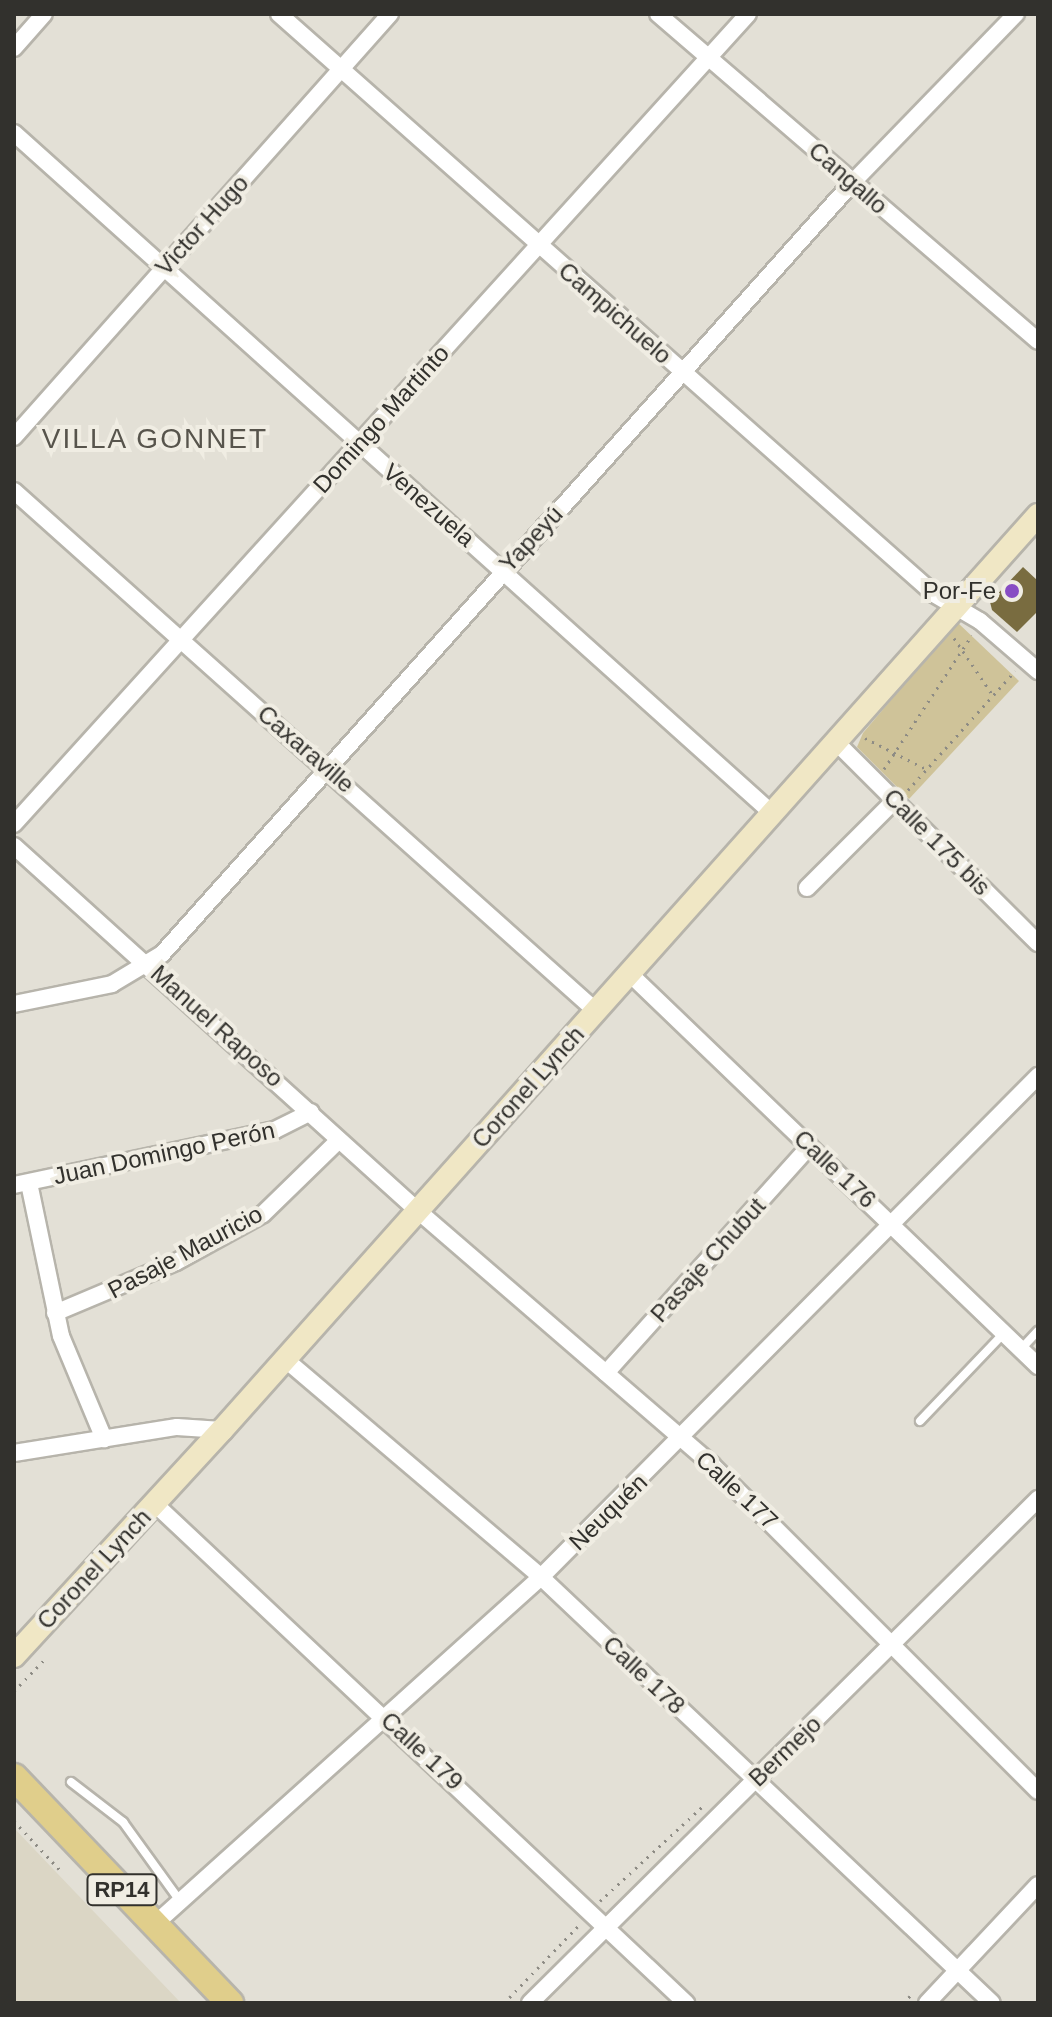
<!DOCTYPE html>
<html>
<head>
<meta charset="utf-8">
<style>
  body { margin:0 }
  #map { position:relative; width:1052px; height:2017px; overflow:hidden; background:#e3e0d6; font-family:Helvetica,sans-serif }
  div>[style] { position:absolute }
  .built>* { inset:0; background:#dbd6c5 }
  .green>* { inset:0; background:#cfc399 }
  .building>* { inset:0; background:#796c40 }
  .path>* { height:3px; margin-top:-1.5px; transform-origin:0; background:repeating-linear-gradient(90deg,#8d8b84 0 2px,transparent 0 8px) }
  .roads { filter:drop-shadow(2px 0 #b7b4ab) drop-shadow(-2px 0 #b7b4ab) drop-shadow(0 2px #b7b4ab) drop-shadow(0 -2px #b7b4ab) }
  .service>* { height:8px; margin:-4px; padding:0 4px; transform-origin:4px; border-radius:4px; background:#fff }
  .minor>* { height:16px; margin:-8px; padding:0 8px; transform-origin:8px; border-radius:8px; background:#fff }
  .secondary>* { height:22px; margin:-11px; padding:0 11px; transform-origin:11px; border-radius:11px; background:#f0e7c5 }
  .primary>* { height:26px; margin:-13px; padding:0 13px; transform-origin:13px; border-radius:13px; background:#e0ce8b }
  .dots>* { width:22px; height:22px; translate:-50% -50%; box-sizing:border-box; border:4px solid #f0ede3; border-radius:50% }
  span { translate:-50% -50%; white-space:nowrap; text-align:center; line-height:1.15; -webkit-text-stroke:8px #f0ede3; paint-order:stroke }
  .shield-label span { padding:2px 6px; background:#f0ede3; border:2px solid; border-radius:6px; -webkit-text-stroke-width:0 }
  .shield-label { font-size:22px; color:#32312d; font-weight:700 }
  .street-label { font-size:24px; color:#32312d }
  .poi-label { font-size:24px; color:#32312d }
  .right { translate:-100% -50%; text-align:right }
  .quarter-label { font-size:28px; color:#57544c; letter-spacing:2px }
  .frame { position:absolute; inset:0; border:16px solid #32312d; pointer-events:none }
</style>
</head>
<body>
<div id="map">
  <div class="built">
    <div style="clip-path:polygon(14px 1828px,181px 2003px,14px 2003px)"></div>
  </div>
  <div class="green">
    <div style="clip-path:polygon(957px 622px,1019px 681px,909px 799px,857px 747px,863px 733px)"></div>
  </div>
  <div class="building">
    <div style="clip-path:polygon(1023px 567px,1038px 581px,1038px 611px,1017px 632px,992px 610px,990px 602px)"></div>
  </div>
  <div class="path">
    <div style="left:954px;top:638px;width:68px;rotate:55.8deg"></div>
    <div style="left:865px;top:738px;width:68px;rotate:26.9deg"></div>
    <div style="left:884px;top:769px;width:160px;rotate:-56.7deg"></div>
    <div style="left:908px;top:790px;width:160px;rotate:-48deg"></div>
    <div style="left:14px;top:1691px;width:46px;rotate:-45.9deg"></div>
    <div style="left:14px;top:1821px;width:66px;rotate:46.8deg"></div>
    <div style="left:600px;top:1901px;width:140px;rotate:-42.7deg"></div>
    <div style="left:504px;top:2003px;width:108px;rotate:-46.1deg"></div>
    <div style="left:903px;top:2003px;width:13px;rotate:-45deg"></div>
  </div>
  <div class="roads">
    <div class="service">
      <div style="left:1021px;top:1349px;width:25px;rotate:-47deg"></div>
      <div style="left:920px;top:1421px;width:122px;rotate:-46.3deg"></div>
      <div style="left:71px;top:1782px;width:66px;rotate:37.6deg"></div>
      <div style="left:123px;top:1822px;width:97px;rotate:54.2deg"></div>
    </div>
    <div class="minor">
      <div style="left:279px;top:14px;width:875px;rotate:41.52deg"></div>
      <div style="left:934px;top:594px;width:53px;rotate:30.4deg"></div>
      <div style="left:980px;top:621px;width:77px;rotate:40.8deg"></div>
      <div style="left:658px;top:14px;width:501px;rotate:40.71deg"></div>
      <div style="left:14px;top:48px;width:45px;rotate:-48.6deg"></div>
      <div style="left:14px;top:133px;width:1018px;rotate:41.9deg"></div>
      <div style="left:14px;top:437px;width:566px;rotate:-48.37deg"></div>
      <div style="left:14px;top:491px;width:780px;rotate:41.78deg"></div>
      <div style="left:836px;top:742px;width:285px;rotate:44.9deg"></div>
      <div style="left:14px;top:824px;width:1093px;rotate:-47.82deg"></div>
      <div style="left:14px;top:846px;width:543px;rotate:42.09deg"></div>
      <div style="left:417px;top:1210px;width:389px;rotate:40.8deg"></div>
      <div style="left:711px;top:1464px;width:462px;rotate:45deg"></div>
      <div style="left:807px;top:888px;width:124px;rotate:-45deg"></div>
      <div style="left:630px;top:974px;width:566px;rotate:43.85deg"></div>
      <div style="left:14px;top:1004px;width:100px;rotate:-11.5deg"></div>
      <div style="left:112px;top:984px;width:58px;rotate:-31deg"></div>
      <div style="left:162px;top:954px;width:1036px;rotate:-48.17deg"></div>
      <div style="left:853px;top:182px;width:234px;rotate:-45.9deg"></div>
      <div style="left:29px;top:1183px;width:156px;rotate:78.2deg"></div>
      <div style="left:61px;top:1336px;width:112px;rotate:67.3deg"></div>
      <div style="left:14px;top:1185px;width:267px;rotate:-11.9deg"></div>
      <div style="left:275px;top:1130px;width:40px;rotate:-26.6deg"></div>
      <div style="left:55px;top:1313px;width:131px;rotate:-22.9deg"></div>
      <div style="left:176px;top:1262px;width:99px;rotate:-28.9deg"></div>
      <div style="left:263px;top:1214px;width:106px;rotate:-44.2deg"></div>
      <div style="left:285px;top:1359px;width:336px;rotate:40.4deg"></div>
      <div style="left:541px;top:1577px;width:620px;rotate:43.37deg"></div>
      <div style="left:606px;top:1373px;width:305px;rotate:-48.1deg"></div>
      <div style="left:14px;top:1453px;width:165px;rotate:-9.1deg"></div>
      <div style="left:177px;top:1427px;width:45px;rotate:3.8deg"></div>
      <div style="left:155px;top:1504px;width:729px;rotate:43.22deg"></div>
      <div style="left:155px;top:1924px;width:519px;rotate:-41.95deg"></div>
      <div style="left:541px;top:1577px;width:706px;rotate:-45.23deg"></div>
      <div style="left:530px;top:2003px;width:716px;rotate:-44.77deg"></div>
      <div style="left:927px;top:2003px;width:162px;rotate:-46.8deg"></div>
    </div>
    <div class="secondary">
      <div style="left:14px;top:1656px;width:307px;rotate:-47.4deg"></div>
      <div style="left:222px;top:1430px;width:1226px;rotate:-48.27deg"></div>
    </div>
    <div class="primary">
      <div style="left:14px;top:1777px;width:313px;rotate:46.3deg"></div>
    </div>
  </div>
  <div class="dots">
    <div style="left:1012px;top:591px;background:#884dc4"></div>
  </div>
  <div class="shield-label">
    <span style="left:122px;top:1890px">RP14</span>
  </div>
  <div class="street-label">
    <span style="left:848px;top:178px;rotate:41deg">Cangallo</span>
    <span style="left:202px;top:225px;rotate:-48deg">Victor Hugo</span>
    <span style="left:615px;top:313px;rotate:41deg">Campichuelo</span>
    <span style="left:381px;top:419px;rotate:-48deg">Domingo Martinto</span>
    <span style="left:429px;top:505px;rotate:41deg">Venezuela</span>
    <span style="left:531px;top:539px;rotate:-47deg">Yapeyú</span>
    <span style="left:306px;top:749px;rotate:41deg">Caxaraville</span>
    <span style="left:937px;top:842px;rotate:45deg">Calle 175 bis</span>
    <span style="left:217px;top:1026px;rotate:42deg">Manuel Raposo</span>
    <span style="left:528px;top:1087px;rotate:-48deg">Coronel Lynch</span>
    <span style="left:164px;top:1153px;rotate:-12deg">Juan Domingo Perón</span>
    <span style="left:835px;top:1169px;rotate:43deg">Calle 176</span>
    <span style="left:185px;top:1252px;rotate:-28deg">Pasaje Mauricio</span>
    <span style="left:708px;top:1260px;rotate:-48deg">Pasaje Chubut</span>
    <span style="left:737px;top:1490px;rotate:43deg">Calle 177</span>
    <span style="left:608px;top:1512px;rotate:-44deg">Neuquén</span>
    <span style="left:94px;top:1569px;rotate:-47deg">Coronel Lynch</span>
    <span style="left:644px;top:1675px;rotate:43deg">Calle 178</span>
    <span style="left:422px;top:1751px;rotate:43deg">Calle 179</span>
    <span style="left:785px;top:1751px;rotate:-44deg">Bermejo</span>
  </div>
  <div class="poi-label">
    <span class="right" style="left:996px;top:591px">Por-Fe</span>
  </div>
  <div class="quarter-label">
    <span style="left:155px;top:439px">VILLA GONNET</span>
  </div>
  <div class="frame"></div>
</div>
</body>
</html>
